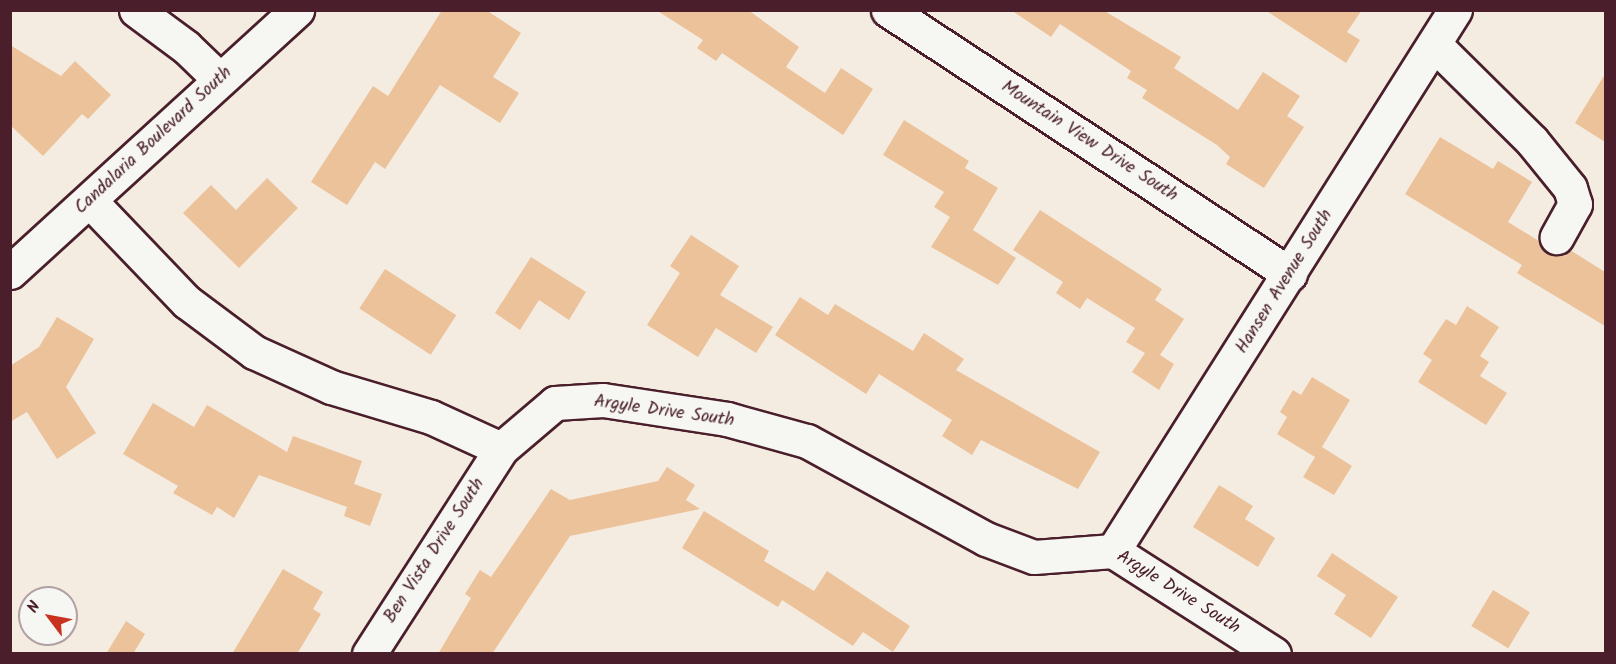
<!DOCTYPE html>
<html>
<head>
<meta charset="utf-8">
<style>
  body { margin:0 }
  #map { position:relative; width:1616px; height:664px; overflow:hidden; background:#f4ece1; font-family:Kalam,sans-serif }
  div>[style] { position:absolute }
  .building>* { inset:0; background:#ecc29b; transform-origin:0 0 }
  .roads { filter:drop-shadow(2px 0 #4a1f2b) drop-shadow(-2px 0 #4a1f2b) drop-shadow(0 2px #4a1f2b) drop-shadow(0 -2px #4a1f2b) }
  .minor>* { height:33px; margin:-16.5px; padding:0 16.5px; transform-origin:16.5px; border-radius:16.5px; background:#f6f6f2 }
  span { translate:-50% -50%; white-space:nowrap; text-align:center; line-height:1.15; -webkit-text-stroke:5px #f6f6f2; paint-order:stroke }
  .street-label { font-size:18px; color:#4a1f2b }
  .frame { position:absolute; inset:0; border:12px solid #4a1f2b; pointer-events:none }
  .north { position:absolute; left:18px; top:586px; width:60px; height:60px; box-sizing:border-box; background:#f6f6f2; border:2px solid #b1a0a2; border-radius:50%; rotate:302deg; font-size:16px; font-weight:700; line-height:24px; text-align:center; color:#4a1f2b }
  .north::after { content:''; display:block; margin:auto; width:21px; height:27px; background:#c8321e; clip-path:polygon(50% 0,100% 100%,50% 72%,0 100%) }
</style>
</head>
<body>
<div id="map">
  <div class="building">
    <div style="clip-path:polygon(442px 10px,486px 10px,521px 33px,493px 77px,519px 93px,500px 123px,440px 85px,385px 169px,375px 162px,347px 205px,311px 182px,373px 86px,388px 96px)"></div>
    <div style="clip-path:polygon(656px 10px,748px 10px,799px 47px,786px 67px,825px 93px,841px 68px,873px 89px,843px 135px,722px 53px,716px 61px,697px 48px,703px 40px)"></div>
    <div style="clip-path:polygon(1011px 10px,1103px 10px,1181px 57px,1174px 68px,1238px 110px,1263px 72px,1300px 96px,1287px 116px,1304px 127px,1264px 188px,1226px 164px,1230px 157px,1217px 145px,1142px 98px,1147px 90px,1127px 78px,1131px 71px,1060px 24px,1051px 37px)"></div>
    <div style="clip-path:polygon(1265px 10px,1362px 10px,1347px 32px,1360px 40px,1346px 63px)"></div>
    <div style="clip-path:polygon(10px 45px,61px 76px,75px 61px,111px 95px,88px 119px,82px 114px,43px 156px,10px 125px)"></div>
    <div style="clip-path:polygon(1605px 74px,1605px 142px,1575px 123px)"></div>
    <div style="clip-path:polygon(904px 120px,969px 161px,965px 168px,998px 188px,973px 230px,1016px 258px,998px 285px,931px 247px,950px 217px,934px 207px,944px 192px,883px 155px)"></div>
    <div style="clip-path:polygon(1440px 137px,1493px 169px,1498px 161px,1532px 182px,1508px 222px,1539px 241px,1549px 254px,1565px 256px,1570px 250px,1605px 272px,1605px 326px,1517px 273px,1522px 265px,1405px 194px)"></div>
    <div style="clip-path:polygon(267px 178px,298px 208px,239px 268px,183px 213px,211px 185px,236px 210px)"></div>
    <div style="clip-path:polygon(1040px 210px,1162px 289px,1155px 300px,1184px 319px,1160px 355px,1174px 364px,1159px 390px,1132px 372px,1145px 353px,1126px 342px,1135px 328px,1087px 298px,1080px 309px,1056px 293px,1063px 282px,1013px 250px)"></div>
    <div style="clip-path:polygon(691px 235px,739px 266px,720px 295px,773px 327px,756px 353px,716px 328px,698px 357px,647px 325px,680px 273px,670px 266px)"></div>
    <div style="clip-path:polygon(531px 257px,586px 292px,569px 320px,539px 300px,520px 330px,495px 313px)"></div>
    <div style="left:385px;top:269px;width:85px;height:47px;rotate:33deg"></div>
    <div style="clip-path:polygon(800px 297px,828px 315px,835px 304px,913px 351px,924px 333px,964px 359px,956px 370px,1100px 452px,1078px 489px,981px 440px,972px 455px,942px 436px,952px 420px,879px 374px,866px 394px,775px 335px)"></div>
    <div style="clip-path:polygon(1467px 306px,1499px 327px,1480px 356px,1489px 362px,1480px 376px,1507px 393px,1486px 425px,1418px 382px,1432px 360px,1423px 354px,1446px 319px,1456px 325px)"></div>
    <div style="clip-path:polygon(57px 317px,94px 339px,66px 387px,96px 433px,57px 459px,27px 412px,10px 422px,10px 366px,39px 347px)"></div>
    <div style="clip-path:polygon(1312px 377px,1350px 400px,1322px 447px,1352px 466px,1334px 495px,1303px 477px,1315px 457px,1277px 434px,1287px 417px,1280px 412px,1293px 390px,1301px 395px)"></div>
    <div style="clip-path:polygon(153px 403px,194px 427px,207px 405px,287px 452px,293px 436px,362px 461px,354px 484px,382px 494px,370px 526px,344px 516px,347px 507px,259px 475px,234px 518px,217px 507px,212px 515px,173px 493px,178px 486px,123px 454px)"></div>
    <div style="clip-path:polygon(667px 467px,695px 485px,686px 500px,700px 509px,570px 536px,492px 654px,438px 654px,471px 598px,465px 594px,480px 570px,491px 577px,551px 489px,570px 500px,658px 481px)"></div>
    <div style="clip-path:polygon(1219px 485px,1253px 506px,1245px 519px,1275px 538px,1258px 567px,1193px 527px)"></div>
    <div style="clip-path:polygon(704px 511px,769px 551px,764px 561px,814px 591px,827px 571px,910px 626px,893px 652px,863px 632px,853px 646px,782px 600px,778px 607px,682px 548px)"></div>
    <div style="clip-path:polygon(1332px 553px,1398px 597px,1371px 638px,1334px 614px,1346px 595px,1317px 576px)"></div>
    <div style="clip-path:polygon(283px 569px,323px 592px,313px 609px,321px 614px,297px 654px,232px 654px)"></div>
    <div style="left:1493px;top:590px;width:43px;height:42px;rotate:31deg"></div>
    <div style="clip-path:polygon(126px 621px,145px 634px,133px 654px,106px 654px)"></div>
  </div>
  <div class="roads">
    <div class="minor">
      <div style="left:136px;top:10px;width:62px;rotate:36.5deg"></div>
      <div style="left:186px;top:47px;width:47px;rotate:44.1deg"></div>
      <div style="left:888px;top:10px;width:481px;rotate:33.3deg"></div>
      <div style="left:1434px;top:44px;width:138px;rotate:44.7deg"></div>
      <div style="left:1532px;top:141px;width:60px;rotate:51deg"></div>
      <div style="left:1570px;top:188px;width:17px;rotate:73deg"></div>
      <div style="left:1575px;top:204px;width:38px;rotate:119deg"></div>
      <div style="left:90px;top:201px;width:140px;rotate:46.2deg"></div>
      <div style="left:187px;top:302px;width:84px;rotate:36.7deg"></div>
      <div style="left:254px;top:352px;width:85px;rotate:24.4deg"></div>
      <div style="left:331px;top:387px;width:104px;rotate:16.7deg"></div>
      <div style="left:431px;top:417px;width:77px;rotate:24.6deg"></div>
      <div style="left:501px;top:449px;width:71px;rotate:-40.4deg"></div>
      <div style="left:555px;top:403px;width:48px;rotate:-3.6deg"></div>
      <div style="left:603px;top:400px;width:125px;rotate:8.7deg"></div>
      <div style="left:727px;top:419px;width:83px;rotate:15.4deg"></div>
      <div style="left:807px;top:441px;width:204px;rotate:28.7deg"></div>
      <div style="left:986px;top:539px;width:51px;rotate:20.6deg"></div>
      <div style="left:1034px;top:557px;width:79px;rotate:-4.3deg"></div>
      <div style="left:1113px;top:551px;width:191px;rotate:32.6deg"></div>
      <div style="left:10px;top:272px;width:389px;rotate:-42.4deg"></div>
      <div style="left:1113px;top:551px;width:640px;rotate:-57.7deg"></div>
      <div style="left:369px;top:654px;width:244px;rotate:-57.2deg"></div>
    </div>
  </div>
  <div class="street-label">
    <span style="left:154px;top:141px;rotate:-43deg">Candalaria Boulevard South</span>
    <span style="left:1089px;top:142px;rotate:33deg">Mountain View Drive South</span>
    <span style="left:1285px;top:282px;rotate:-58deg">Hansen Avenue South</span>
    <span style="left:664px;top:412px;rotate:8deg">Argyle Drive South</span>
    <span style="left:435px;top:551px;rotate:-57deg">Ben Vista Drive South</span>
    <span style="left:1178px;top:593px;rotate:32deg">Argyle Drive South</span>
  </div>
  <div class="frame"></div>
  <div class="north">N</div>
</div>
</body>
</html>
